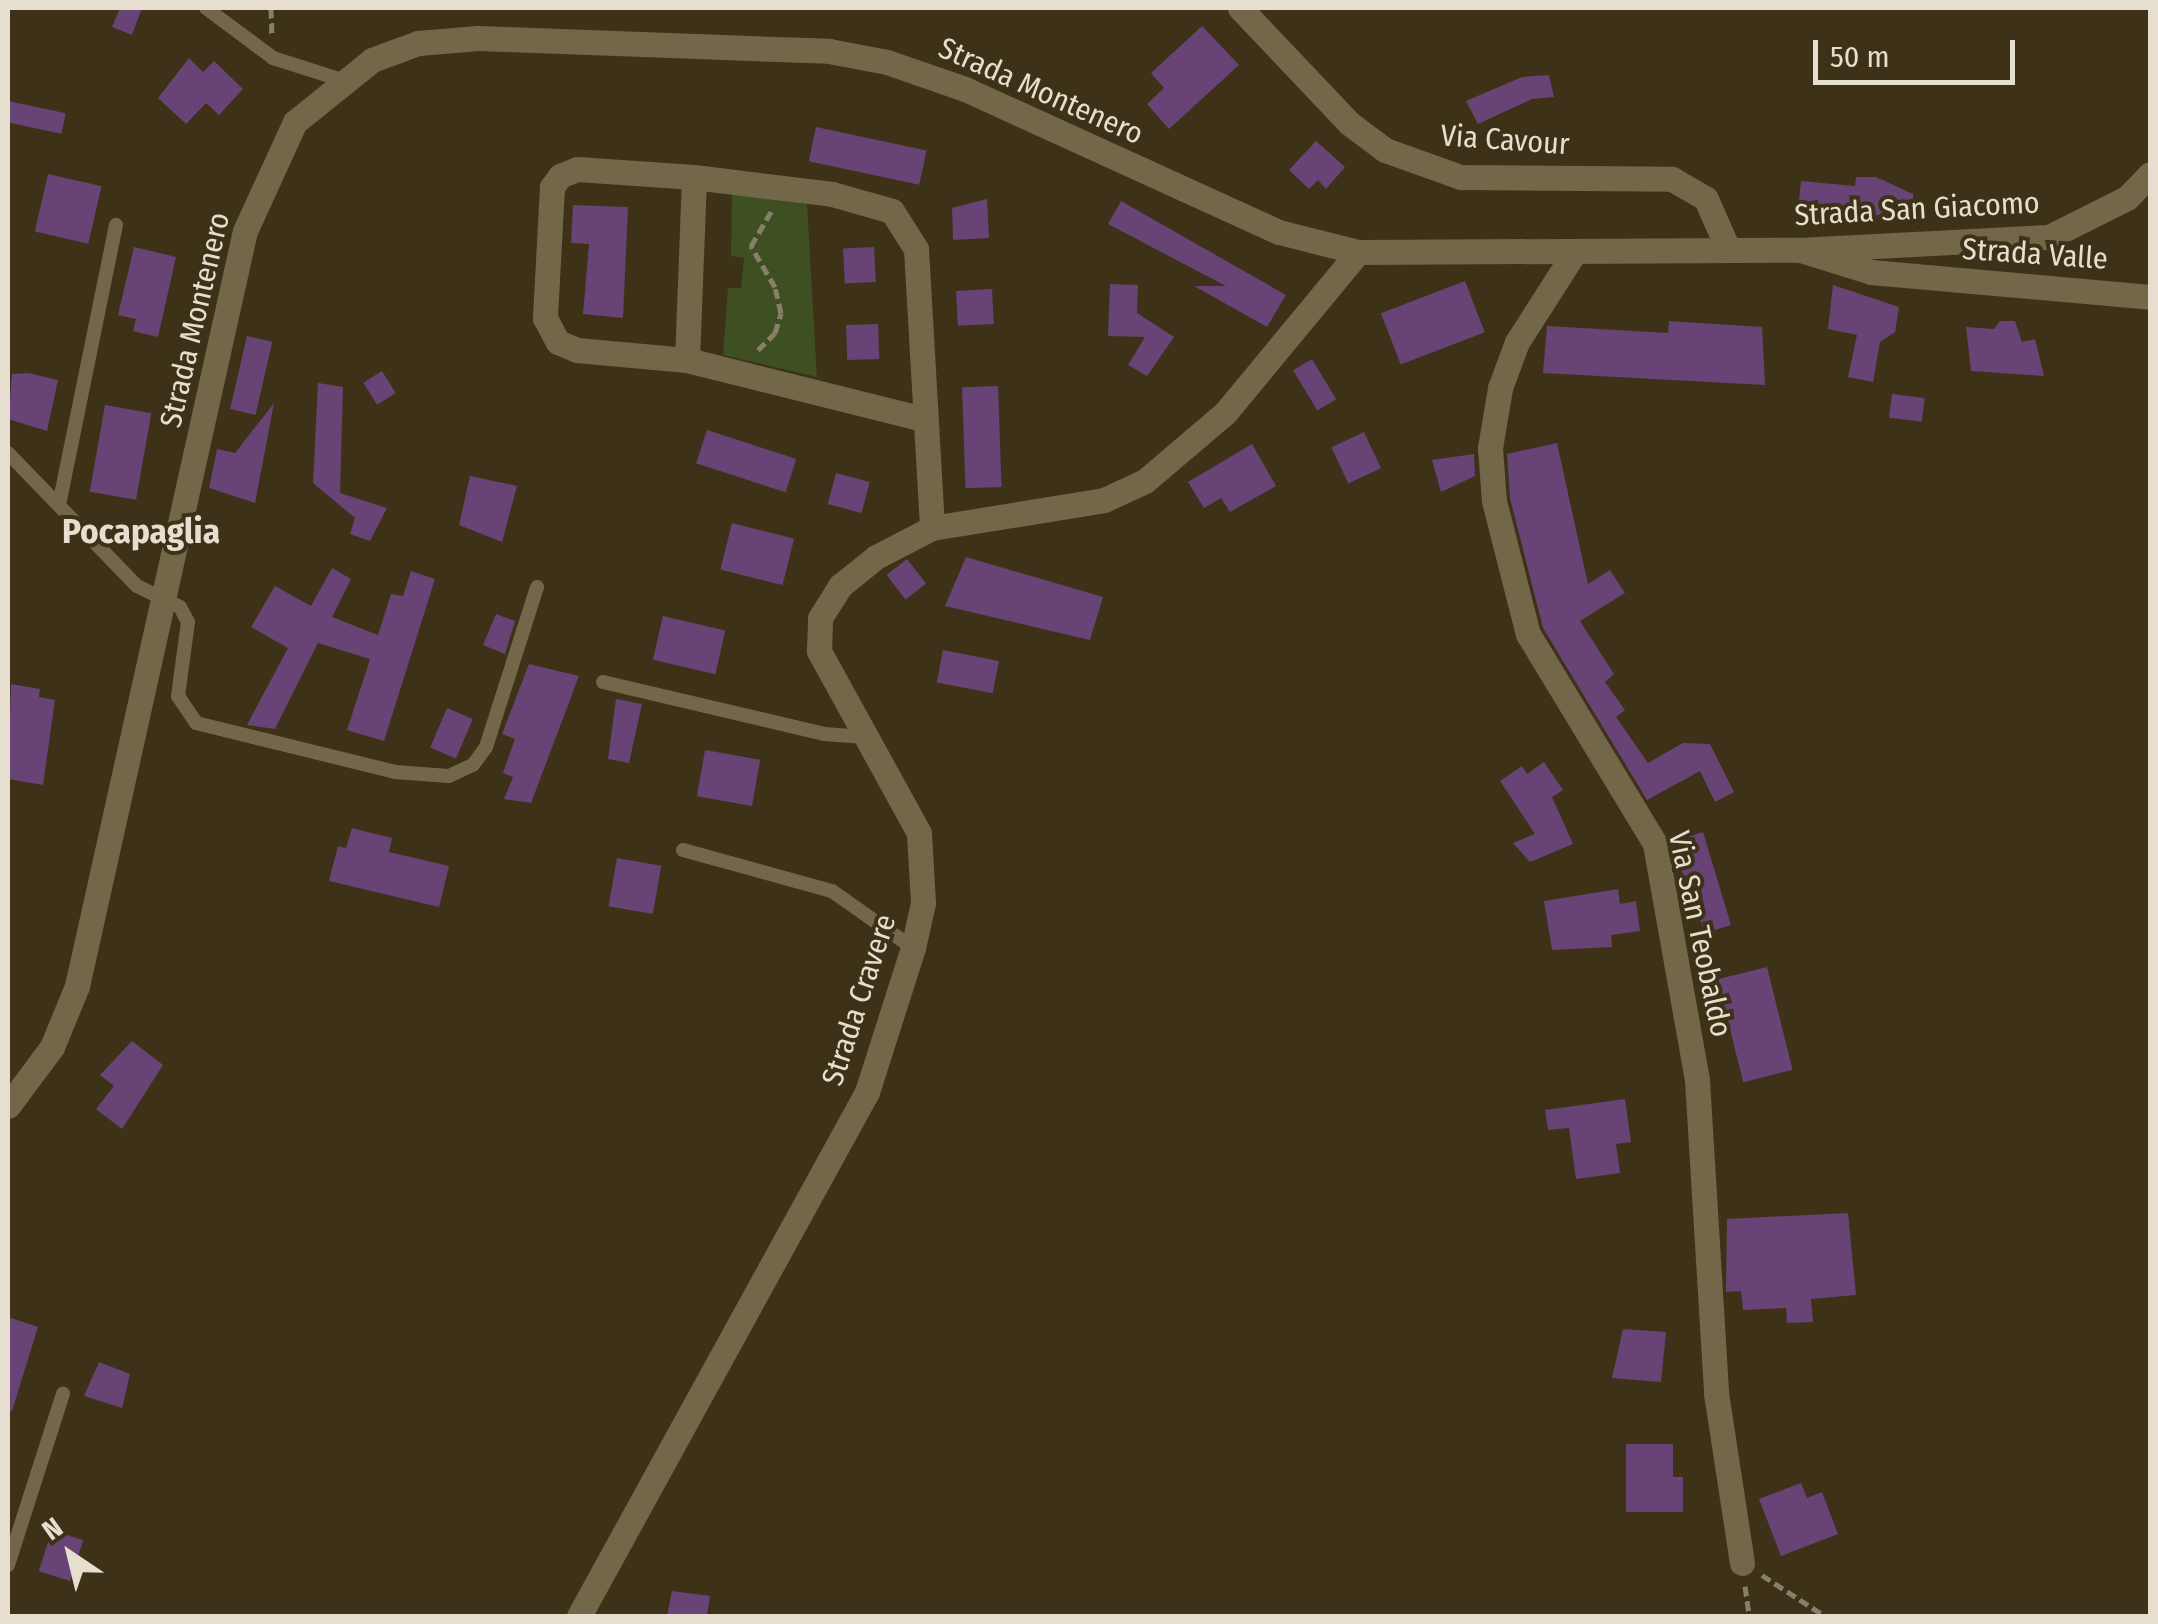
<!DOCTYPE html>
<html>
<head>
<meta charset="utf-8">
<style>
  body { margin:0 }
  #map { position:relative; width:2158px; height:1624px; overflow:hidden; background:#3d3217; font-family:"Fira Sans Condensed",sans-serif }
  div>[style] { position:absolute }
  .green>* { inset:0; background:#3e4f21 }
  .building>* { inset:0; background:#684375; transform-origin:0 0 }
  .path>* { height:5px; margin-top:-2.5px; transform-origin:0; background:repeating-linear-gradient(90deg,#887f69 0 10px,transparent 0 15px) }
  .service>* { height:14px; margin:-7px; padding:0 7px; transform-origin:7px; border-radius:7px; background:#73674a }
  .minor>* { height:25px; margin:-12.5px; padding:0 12.5px; transform-origin:12.5px; border-radius:12.5px; background:#73674a }
  .tertiary>* { height:25px; margin:-12.5px; padding:0 12.5px; transform-origin:12.5px; border-radius:12.5px; background:#73674a }
  .secondary>* { height:25px; margin:-12.5px; padding:0 12.5px; transform-origin:12.5px; border-radius:12.5px; background:#73674a }
  span { translate:-50% -50%; white-space:nowrap; text-align:center; line-height:1.15; -webkit-text-stroke:8px #3d3217; paint-order:stroke }
  .street-label { font-size:30px; color:#e6dfcf }
  .quarter-label { font-size:35px; color:#e6dfcf; font-weight:700 }
  .frame { position:absolute; inset:0; border:10px solid #e6dfcf; pointer-events:none }
  .north { position:absolute; left:20px; top:1504px; width:100px; height:100px; -webkit-text-stroke:8px #3d3217; paint-order:stroke; rotate:325deg; font-size:28px; font-weight:700; line-height:40px; text-align:center; color:#e6dfcf }
  .north::after { content:''; display:block; margin:auto; width:35px; height:45px; background:#e6dfcf; clip-path:polygon(50% 0,100% 100%,50% 72%,0 100%) }
  .scale { position:absolute; left:1813px; top:40px; width:202px; height:45px; box-sizing:border-box; border:5px solid #e6dfcf; border-top:0; padding-left:12px; font-size:30px; line-height:35px; white-space:nowrap; color:#e6dfcf; -webkit-text-stroke:8px #3d3217; paint-order:stroke }
</style>
</head>
<body>
<div id="map">
  <div class="green">
    <div style="clip-path:polygon(732px 193px,807px 204px,817px 377px,723px 355px,728px 288px,741px 288px,744px 258px,731px 256px)"></div>
  </div>
  <div class="building">
    <div style="clip-path:polygon(120px 8px,142px 8px,132px 35px,112px 27px)"></div>
    <div style="clip-path:polygon(1202px 26px,1239px 65px,1169px 129px,1147px 104px,1164px 88px,1151px 73px)"></div>
    <div style="clip-path:polygon(189px 58px,203px 72px,214px 61px,243px 89px,219px 115px,206px 103px,186px 124px,158px 98px)"></div>
    <div style="clip-path:polygon(1549px 75px,1554px 97px,1532px 99px,1478px 124px,1466px 101px,1522px 77px)"></div>
    <div style="left:8px;top:101px;width:59px;height:21px;rotate:12deg"></div>
    <div style="left:816px;top:127px;width:113px;height:35px;rotate:12deg"></div>
    <div style="clip-path:polygon(1316px 141px,1345px 167px,1326px 189px,1318px 180px,1309px 189px,1289px 170px)"></div>
    <div style="left:48px;top:174px;width:55px;height:59px;rotate:13deg"></div>
    <div style="clip-path:polygon(1856px 177px,1876px 177px,1913px 194px,1913px 216px,1798px 213px,1801px 181px,1855px 186px)"></div>
    <div style="clip-path:polygon(987px 199px,989px 238px,953px 240px,952px 208px)"></div>
    <div style="clip-path:polygon(1121px 201px,1286px 295px,1267px 327px,1194px 286px,1226px 286px,1108px 224px)"></div>
    <div style="clip-path:polygon(573px 205px,628px 207px,623px 318px,583px 314px,589px 244px,571px 243px)"></div>
    <div style="clip-path:polygon(134px 247px,176px 257px,158px 337px,133px 331px,136px 319px,118px 315px)"></div>
    <div style="left:874px;top:247px;width:35px;height:31px;rotate:87deg"></div>
    <div style="left:1465px;top:281px;width:55px;height:90px;rotate:69deg"></div>
    <div style="clip-path:polygon(1110px 284px,1138px 285px,1137px 313px,1174px 337px,1147px 376px,1128px 365px,1145px 337px,1108px 336px)"></div>
    <div style="clip-path:polygon(1833px 285px,1899px 307px,1895px 332px,1880px 342px,1873px 382px,1848px 377px,1857px 335px,1828px 329px)"></div>
    <div style="left:992px;top:289px;width:35px;height:36px;rotate:87deg"></div>
    <div style="clip-path:polygon(1669px 321px,1762px 327px,1765px 385px,1543px 373px,1547px 326px,1668px 333px)"></div>
    <div style="clip-path:polygon(2000px 321px,2015px 321px,2022px 342px,2035px 339px,2044px 376px,1971px 371px,1966px 327px,1994px 329px)"></div>
    <div style="left:878px;top:324px;width:35px;height:32px;rotate:88deg"></div>
    <div style="left:247px;top:336px;width:26px;height:75px;rotate:13deg"></div>
    <div style="left:1312px;top:359px;width:47px;height:22px;rotate:59deg"></div>
    <div style="left:382px;top:371px;width:26px;height:22px;rotate:58deg"></div>
    <div style="clip-path:polygon(28px 373px,58px 380px,47px 431px,8px 419px,12px 374px)"></div>
    <div style="clip-path:polygon(318px 383px,343px 387px,340px 493px,387px 508px,370px 541px,350px 534px,355px 518px,313px 483px)"></div>
    <div style="left:998px;top:386px;width:101px;height:36px;rotate:88deg"></div>
    <div style="left:1892px;top:394px;width:33px;height:24px;rotate:7deg"></div>
    <div style="clip-path:polygon(274px 403px,255px 503px,209px 488px,217px 449px,235px 453px)"></div>
    <div style="left:105px;top:405px;width:47px;height:88px;rotate:10deg"></div>
    <div style="left:707px;top:430px;width:94px;height:35px;rotate:18deg"></div>
    <div style="left:1364px;top:432px;width:40px;height:36px;rotate:65deg"></div>
    <div style="clip-path:polygon(1557px 443px,1588px 584px,1610px 570px,1625px 593px,1580px 621px,1614px 674px,1605px 682px,1625px 710px,1616px 717px,1648px 763px,1683px 743px,1710px 744px,1734px 792px,1715px 802px,1700px 771px,1647px 800px,1543px 628px,1510px 498px,1507px 454px)"></div>
    <div style="clip-path:polygon(1252px 444px,1276px 486px,1230px 512px,1221px 498px,1204px 508px,1188px 482px)"></div>
    <div style="clip-path:polygon(1474px 454px,1475px 476px,1441px 492px,1432px 460px)"></div>
    <div style="left:836px;top:473px;width:35px;height:32px;rotate:15deg"></div>
    <div style="clip-path:polygon(470px 476px,517px 486px,502px 542px,459px 525px)"></div>
    <div style="left:732px;top:523px;width:64px;height:48px;rotate:14deg"></div>
    <div style="clip-path:polygon(966px 557px,1103px 597px,1090px 640px,945px 606px)"></div>
    <div style="left:907px;top:559px;width:31px;height:26px;rotate:52deg"></div>
    <div style="clip-path:polygon(332px 568px,351px 579px,332px 617px,378px 635px,391px 594px,403px 596px,411px 571px,435px 579px,384px 741px,347px 730px,370px 659px,318px 643px,275px 729px,247px 725px,288px 648px,251px 627px,275px 586px,311px 606px)"></div>
    <div style="clip-path:polygon(496px 614px,515px 621px,505px 654px,483px 645px)"></div>
    <div style="left:663px;top:616px;width:64px;height:45px;rotate:13deg"></div>
    <div style="left:943px;top:650px;width:57px;height:33px;rotate:11deg"></div>
    <div style="clip-path:polygon(529px 664px,579px 676px,531px 803px,504px 799px,513px 777px,503px 773px,515px 739px,502px 734px)"></div>
    <div style="clip-path:polygon(11px 684px,40px 689px,39px 697px,55px 700px,43px 785px,8px 779px)"></div>
    <div style="clip-path:polygon(616px 699px,642px 704px,629px 763px,608px 759px)"></div>
    <div style="left:447px;top:708px;width:28px;height:43px;rotate:23deg"></div>
    <div style="left:705px;top:750px;width:56px;height:47px;rotate:10deg"></div>
    <div style="clip-path:polygon(1544px 762px,1563px 790px,1552px 797px,1573px 844px,1530px 862px,1513px 843px,1535px 834px,1500px 781px,1522px 766px,1527px 774px)"></div>
    <div style="clip-path:polygon(352px 828px,392px 838px,389px 852px,449px 866px,439px 907px,329px 881px,338px 846px,346px 848px)"></div>
    <div style="clip-path:polygon(1703px 832px,1731px 925px,1705px 933px,1671px 842px)"></div>
    <div style="left:617px;top:858px;width:45px;height:49px;rotate:10deg"></div>
    <div style="clip-path:polygon(1618px 889px,1620px 904px,1636px 901px,1640px 931px,1611px 935px,1612px 947px,1552px 950px,1544px 901px)"></div>
    <div style="left:1767px;top:967px;width:106px;height:51px;rotate:76deg"></div>
    <div style="clip-path:polygon(132px 1041px,163px 1065px,122px 1129px,96px 1109px,114px 1086px,100px 1075px)"></div>
    <div style="clip-path:polygon(1625px 1099px,1631px 1142px,1616px 1144px,1620px 1173px,1576px 1179px,1569px 1128px,1548px 1130px,1545px 1110px)"></div>
    <div style="clip-path:polygon(1848px 1213px,1856px 1295px,1811px 1299px,1813px 1322px,1787px 1323px,1786px 1308px,1743px 1310px,1741px 1291px,1726px 1292px,1727px 1219px)"></div>
    <div style="clip-path:polygon(8px 1317px,38px 1327px,12px 1411px,8px 1410px)"></div>
    <div style="clip-path:polygon(1623px 1329px,1666px 1332px,1661px 1382px,1612px 1378px)"></div>
    <div style="clip-path:polygon(99px 1362px,130px 1374px,122px 1408px,84px 1396px)"></div>
    <div style="clip-path:polygon(1626px 1444px,1673px 1444px,1673px 1477px,1683px 1477px,1683px 1512px,1626px 1512px)"></div>
    <div style="clip-path:polygon(1801px 1483px,1807px 1498px,1822px 1492px,1838px 1534px,1781px 1556px,1759px 1499px)"></div>
    <div style="left:52px;top:1530px;width:33px;height:43px;rotate:18deg"></div>
    <div style="clip-path:polygon(672px 1591px,710px 1596px,707px 1616px,667px 1616px)"></div>
  </div>
  <div class="path">
    <div style="left:271px;top:8px;width:27px;rotate:88deg"></div>
    <div style="left:758px;top:350px;width:24px;rotate:-45deg"></div>
    <div style="left:775px;top:333px;width:21px;rotate:-73deg"></div>
    <div style="left:781px;top:313px;width:27px;rotate:-103deg"></div>
    <div style="left:775px;top:287px;width:48px;rotate:-120.3deg"></div>
    <div style="left:751px;top:246px;width:42px;rotate:-59.7deg"></div>
    <div style="left:1762px;top:1575px;width:75px;rotate:33.1deg"></div>
    <div style="left:1745px;top:1586px;width:30px;rotate:82deg"></div>
  </div>
  <div class="service">
    <div style="left:206px;top:8px;width:84px;rotate:36.7deg"></div>
    <div style="left:273px;top:58px;width:72px;rotate:17.7deg"></div>
    <div style="left:8px;top:453px;width:185px;rotate:45.9deg"></div>
    <div style="left:137px;top:586px;width:48px;rotate:26deg"></div>
    <div style="left:180px;top:607px;width:17px;rotate:62deg"></div>
    <div style="left:188px;top:622px;width:75px;rotate:97.7deg"></div>
    <div style="left:178px;top:696px;width:32px;rotate:56deg"></div>
    <div style="left:196px;top:723px;width:205px;rotate:13.8deg"></div>
    <div style="left:395px;top:772px;width:54px;rotate:4.2deg"></div>
    <div style="left:449px;top:776px;width:26px;rotate:-25deg"></div>
    <div style="left:473px;top:765px;width:22px;rotate:-54deg"></div>
    <div style="left:486px;top:747px;width:168px;rotate:-72.3deg"></div>
    <div style="left:59px;top:505px;width:286px;rotate:-78.5deg"></div>
    <div style="left:603px;top:682px;width:227px;rotate:13.2deg"></div>
    <div style="left:824px;top:734px;width:41px;rotate:4.2deg"></div>
    <div style="left:683px;top:850px;width:155px;rotate:15.4deg"></div>
    <div style="left:832px;top:891px;width:99px;rotate:35.1deg"></div>
    <div style="left:8px;top:1565px;width:180px;rotate:-72.2deg"></div>
  </div>
  <div class="minor">
    <div style="left:694px;top:177px;width:117px;rotate:-176.1deg"></div>
    <div style="left:577px;top:169px;width:18px;rotate:158deg"></div>
    <div style="left:560px;top:176px;width:14px;rotate:126deg"></div>
    <div style="left:552px;top:187px;width:131px;rotate:93.1deg"></div>
    <div style="left:545px;top:318px;width:27px;rotate:62deg"></div>
    <div style="left:558px;top:342px;width:21px;rotate:23deg"></div>
    <div style="left:577px;top:350px;width:110px;rotate:5.2deg"></div>
    <div style="left:687px;top:360px;width:243px;rotate:14deg"></div>
    <div style="left:1804px;top:251px;width:70px;rotate:17.4deg"></div>
    <div style="left:1871px;top:272px;width:280px;rotate:5.1deg"></div>
    <div style="left:1574px;top:253px;width:106px;rotate:122.6deg"></div>
    <div style="left:1517px;top:342px;width:49px;rotate:110.3deg"></div>
    <div style="left:1500px;top:388px;width:61px;rotate:99.5deg"></div>
    <div style="left:1490px;top:448px;width:53px;rotate:85.7deg"></div>
    <div style="left:1494px;top:501px;width:137px;rotate:75.7deg"></div>
    <div style="left:1528px;top:634px;width:245px;rotate:58.8deg"></div>
    <div style="left:1655px;top:844px;width:240px;rotate:79.9deg"></div>
    <div style="left:1697px;top:1080px;width:314px;rotate:86.5deg"></div>
    <div style="left:1716px;top:1393px;width:172px;rotate:81.3deg"></div>
    <div style="left:687px;top:360px;width:183px;rotate:-87.8deg"></div>
    <div style="left:694px;top:177px;width:139px;rotate:7deg"></div>
    <div style="left:832px;top:194px;width:62px;rotate:15.8deg"></div>
    <div style="left:892px;top:211px;width:45px;rotate:57.7deg"></div>
    <div style="left:916px;top:249px;width:279px;rotate:86.7deg"></div>
  </div>
  <div class="tertiary">
    <div style="left:1240px;top:8px;width:158px;rotate:46.5deg"></div>
    <div style="left:1349px;top:123px;width:45px;rotate:36.9deg"></div>
    <div style="left:1385px;top:150px;width:81px;rotate:19.6deg"></div>
    <div style="left:1461px;top:177px;width:211px;rotate:0.5deg"></div>
    <div style="left:1672px;top:179px;width:39px;rotate:30deg"></div>
    <div style="left:1706px;top:199px;width:55px;rotate:66.3deg"></div>
    <div style="left:579px;top:1616px;width:598px;rotate:-61.21deg"></div>
    <div style="left:867px;top:1092px;width:151px;rotate:-72.3deg"></div>
    <div style="left:913px;top:948px;width:46px;rotate:-77.5deg"></div>
    <div style="left:923px;top:903px;width:70px;rotate:-93.3deg"></div>
    <div style="left:919px;top:833px;width:208px;rotate:-118.8deg"></div>
    <div style="left:819px;top:651px;width:33px;rotate:-88deg"></div>
    <div style="left:820px;top:618px;width:38px;rotate:-58deg"></div>
    <div style="left:840px;top:586px;width:46px;rotate:-38.9deg"></div>
    <div style="left:876px;top:557px;width:63px;rotate:-27.4deg"></div>
    <div style="left:932px;top:528px;width:174px;rotate:-9.2deg"></div>
    <div style="left:1104px;top:500px;width:45px;rotate:-24.9deg"></div>
    <div style="left:1145px;top:481px;width:105px;rotate:-40.4deg"></div>
    <div style="left:1225px;top:413px;width:209px;rotate:-50.4deg"></div>
  </div>
  <div class="secondary">
    <div style="left:8px;top:1106px;width:74px;rotate:-53.3deg"></div>
    <div style="left:52px;top:1047px;width:66px;rotate:-67.7deg"></div>
    <div style="left:77px;top:986px;width:773px;rotate:-77.46deg"></div>
    <div style="left:245px;top:231px;width:120px;rotate:-65.4deg"></div>
    <div style="left:295px;top:122px;width:99px;rotate:-38.8deg"></div>
    <div style="left:372px;top:60px;width:49px;rotate:-20.3deg"></div>
    <div style="left:418px;top:43px;width:60px;rotate:-4.8deg"></div>
    <div style="left:478px;top:38px;width:351px;rotate:2.1deg"></div>
    <div style="left:829px;top:51px;width:59px;rotate:10.7deg"></div>
    <div style="left:887px;top:62px;width:83px;rotate:19.1deg"></div>
    <div style="left:965px;top:89px;width:345px;rotate:24.5deg"></div>
    <div style="left:1279px;top:232px;width:81px;rotate:14.2deg"></div>
    <div style="left:1358px;top:252px;width:441px;rotate:-0.3deg"></div>
    <div style="left:1799px;top:250px;width:250px;rotate:-3deg"></div>
    <div style="left:2049px;top:237px;width:87px;rotate:-26.6deg"></div>
    <div style="left:2127px;top:198px;width:33px;rotate:-46deg"></div>
  </div>
  <div class="street-label">
    <span style="left:1041px;top:91px;rotate:24deg">Strada Montenero</span>
    <span style="left:1505px;top:140px;rotate:4deg">Via Cavour</span>
    <span style="left:1917px;top:209px;rotate:-3deg">Strada San Giacomo</span>
    <span style="left:2035px;top:254px;rotate:4deg">Strada Valle</span>
    <span style="left:195px;top:320px;rotate:-77deg">Strada Montenero</span>
    <span style="left:1700px;top:934px;rotate:78deg">Via San Teobaldo</span>
    <span style="left:859px;top:1000px;rotate:-72deg">Strada Cravere</span>
  </div>
  <div class="quarter-label">
    <span style="left:141px;top:531px">Pocapaglia</span>
  </div>
  <div class="frame"></div>
  <div class="north">N</div>
  <div class="scale">50 m</div>
</div>
</body>
</html>
